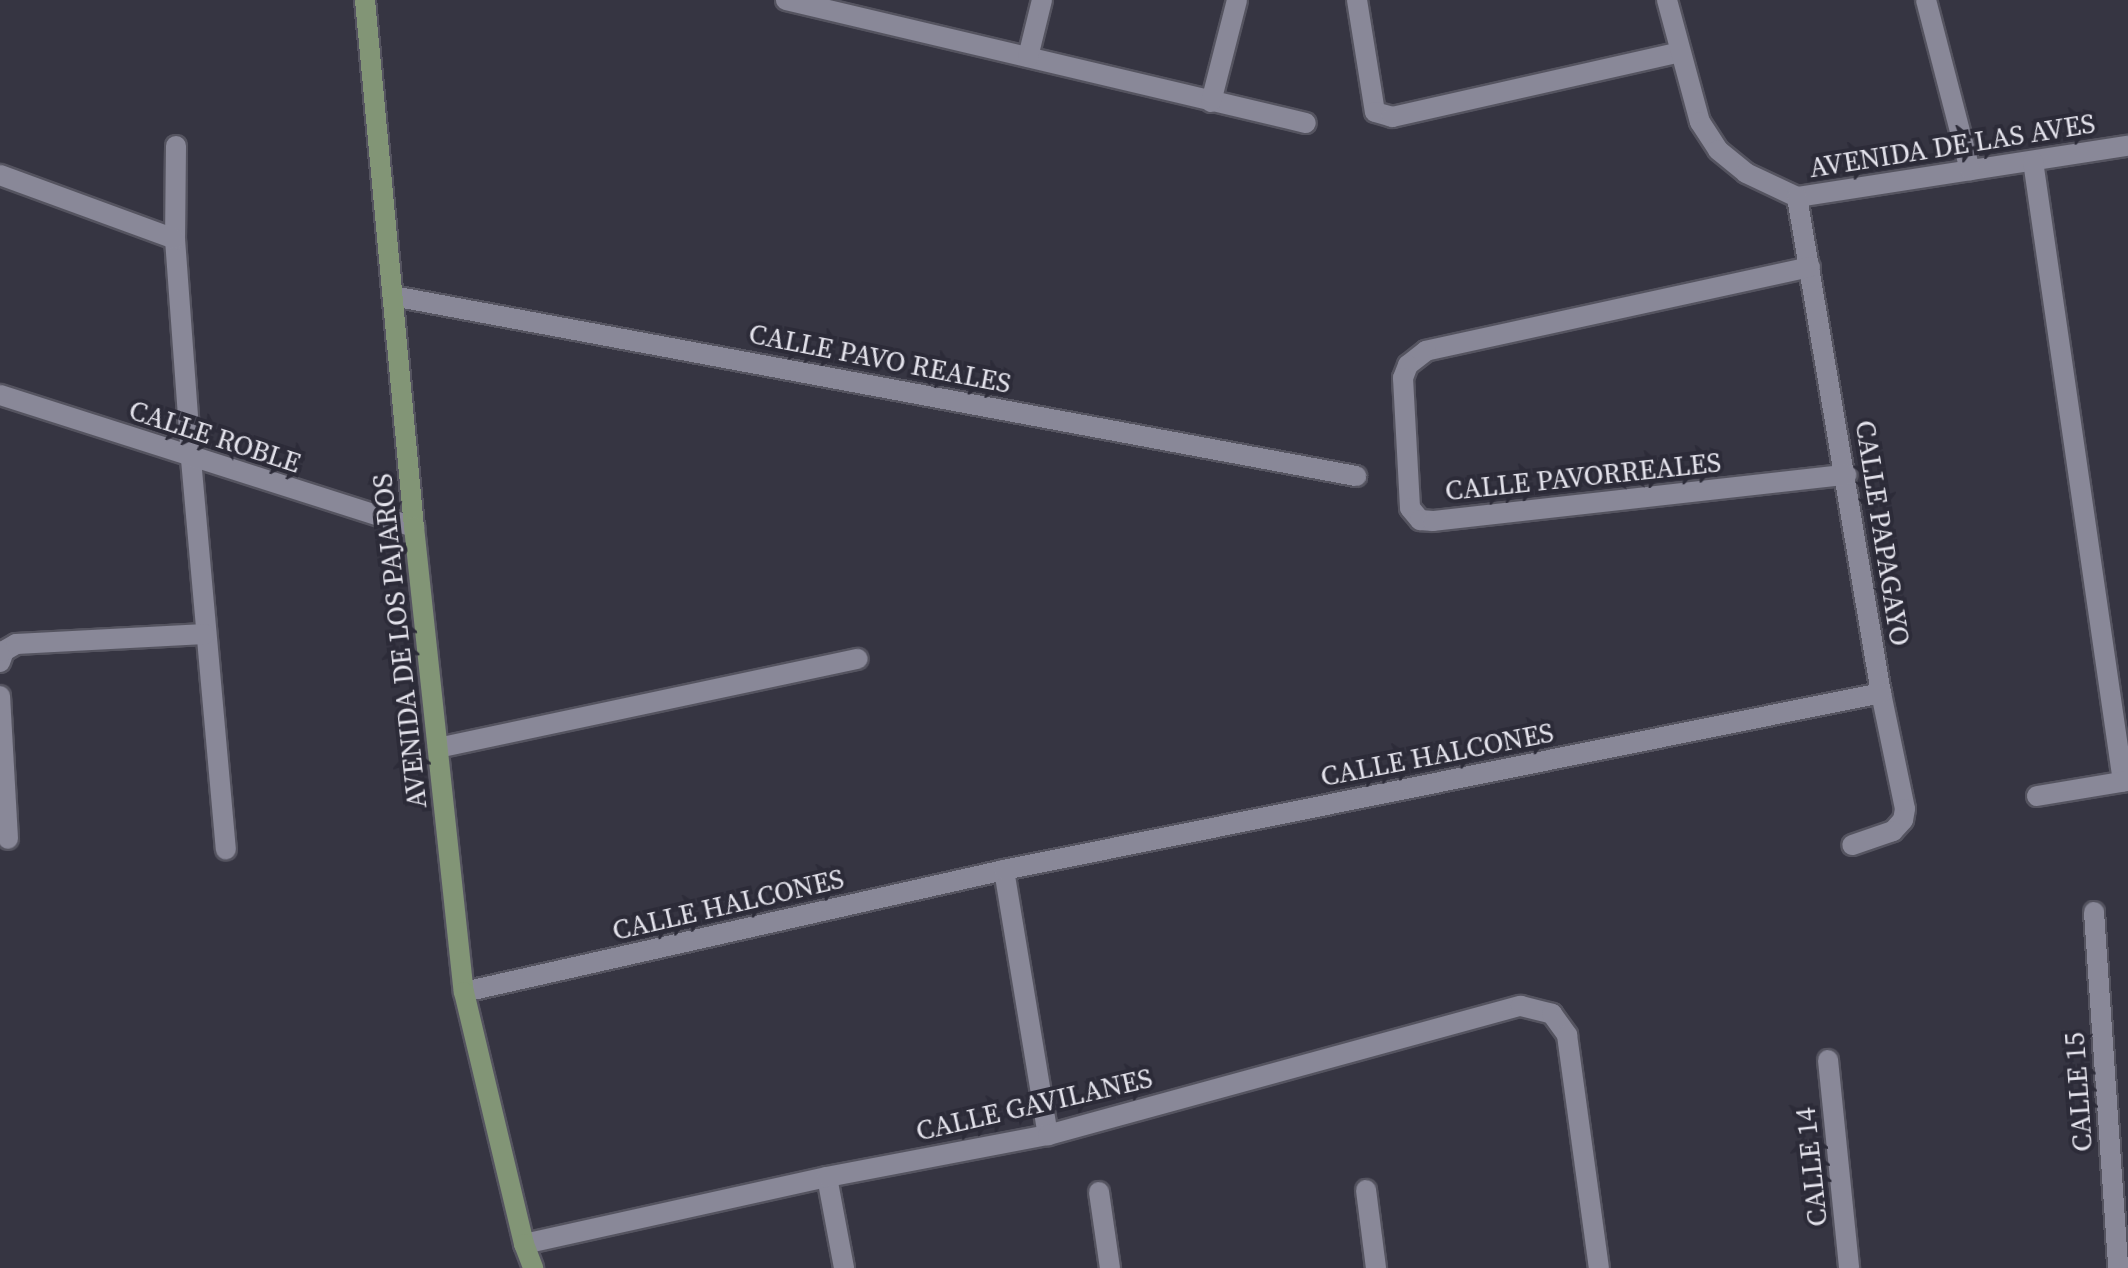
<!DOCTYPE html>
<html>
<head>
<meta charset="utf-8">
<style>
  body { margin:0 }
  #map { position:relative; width:2128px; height:1268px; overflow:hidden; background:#363542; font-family:"Source Serif 4",serif }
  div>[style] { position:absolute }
  .roads { filter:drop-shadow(2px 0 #555460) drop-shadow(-2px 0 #555460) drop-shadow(0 2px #555460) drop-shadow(0 -2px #555460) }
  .minor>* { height:20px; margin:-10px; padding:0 10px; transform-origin:10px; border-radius:10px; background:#898898 }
  .secondary>* { height:20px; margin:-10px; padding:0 10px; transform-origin:10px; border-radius:10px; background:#829576 }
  span { translate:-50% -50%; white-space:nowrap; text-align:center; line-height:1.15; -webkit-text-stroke:8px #2c2b38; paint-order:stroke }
  .street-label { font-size:28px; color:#e4e3ec }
</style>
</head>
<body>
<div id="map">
  <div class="roads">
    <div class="minor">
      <div style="left:786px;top:0;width:534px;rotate:13.31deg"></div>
      <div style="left:1357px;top:0;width:113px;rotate:80.9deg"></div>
      <div style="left:1375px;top:112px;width:18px;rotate:16deg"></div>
      <div style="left:1392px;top:117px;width:295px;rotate:-12.7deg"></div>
      <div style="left:1667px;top:0;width:126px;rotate:74.9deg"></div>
      <div style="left:1700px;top:122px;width:33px;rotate:57deg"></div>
      <div style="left:1718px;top:150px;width:36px;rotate:39deg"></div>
      <div style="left:1746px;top:173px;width:56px;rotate:25.2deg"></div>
      <div style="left:1797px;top:197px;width:335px;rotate:-8.8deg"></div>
      <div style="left:1926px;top:0;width:176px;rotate:75.5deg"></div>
      <div style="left:1028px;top:57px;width:59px;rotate:-76.2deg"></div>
      <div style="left:1211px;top:102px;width:105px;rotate:-75.7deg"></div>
      <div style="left:176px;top:146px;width:93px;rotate:90.6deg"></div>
      <div style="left:175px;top:239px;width:221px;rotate:85.8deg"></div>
      <div style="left:191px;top:459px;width:392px;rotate:84.9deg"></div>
      <div style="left:2033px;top:161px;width:627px;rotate:81.75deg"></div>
      <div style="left:0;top:175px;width:186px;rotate:20.1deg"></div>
      <div style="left:1797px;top:197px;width:503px;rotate:80.39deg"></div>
      <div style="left:1881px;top:693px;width:118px;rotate:78.3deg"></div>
      <div style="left:1905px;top:809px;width:11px;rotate:100deg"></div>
      <div style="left:1903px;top:820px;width:15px;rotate:132deg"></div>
      <div style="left:1893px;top:831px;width:43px;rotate:161.1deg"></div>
      <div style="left:1810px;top:267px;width:393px;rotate:167.7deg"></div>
      <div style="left:1426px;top:351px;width:23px;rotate:142deg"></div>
      <div style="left:1408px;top:365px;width:14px;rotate:111deg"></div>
      <div style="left:1403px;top:378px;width:130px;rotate:86.9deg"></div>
      <div style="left:1410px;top:508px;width:16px;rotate:50deg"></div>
      <div style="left:1420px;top:520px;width:13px;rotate:4deg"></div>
      <div style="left:1433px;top:521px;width:416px;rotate:-6.4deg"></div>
      <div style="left:393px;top:296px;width:980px;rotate:10.59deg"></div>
      <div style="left:0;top:395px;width:435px;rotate:17.7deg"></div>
      <div style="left:0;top:662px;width:12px;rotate:-70deg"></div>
      <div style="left:4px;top:651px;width:14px;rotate:-30deg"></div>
      <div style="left:16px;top:644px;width:189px;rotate:-3deg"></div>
      <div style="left:0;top:696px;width:143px;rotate:86.8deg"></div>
      <div style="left:438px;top:748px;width:429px;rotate:-12deg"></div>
      <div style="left:2037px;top:796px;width:92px;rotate:-9.4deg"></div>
      <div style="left:1004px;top:870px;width:269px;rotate:80.6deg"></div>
      <div style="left:2094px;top:912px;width:357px;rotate:86.1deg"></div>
      <div style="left:464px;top:992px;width:554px;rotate:-12.73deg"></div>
      <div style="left:1004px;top:870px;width:895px;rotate:-11.41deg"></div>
      <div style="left:1828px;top:1060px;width:209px;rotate:84.2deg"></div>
      <div style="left:827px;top:1177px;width:93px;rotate:79.4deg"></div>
      <div style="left:1366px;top:1190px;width:79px;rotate:82.7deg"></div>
      <div style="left:1099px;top:1192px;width:77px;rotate:81.8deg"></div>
      <div style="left:524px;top:1244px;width:310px;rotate:-12.5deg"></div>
      <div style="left:827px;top:1177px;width:225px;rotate:-10.8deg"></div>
      <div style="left:1048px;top:1135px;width:490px;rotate:-15.3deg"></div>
      <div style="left:1521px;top:1006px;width:32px;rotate:14deg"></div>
      <div style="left:1552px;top:1014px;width:26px;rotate:54deg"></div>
      <div style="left:1567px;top:1035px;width:235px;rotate:82.2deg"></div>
    </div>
    <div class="secondary">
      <div style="left:365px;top:0;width:529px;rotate:84.69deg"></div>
      <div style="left:414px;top:527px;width:468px;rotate:83.9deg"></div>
      <div style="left:464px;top:992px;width:259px;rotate:76.6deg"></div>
      <div style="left:524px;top:1244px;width:26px;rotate:69deg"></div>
    </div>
  </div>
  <div class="street-label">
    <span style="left:1952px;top:145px;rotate:-9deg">AVENIDA DE LAS AVES</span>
    <span style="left:880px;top:358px;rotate:11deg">CALLE PAVO REALES</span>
    <span style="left:215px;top:436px;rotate:18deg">CALLE ROBLE</span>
    <span style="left:1583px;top:476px;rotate:-6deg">CALLE PAVORREALES</span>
    <span style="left:1883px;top:533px;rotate:81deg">CALLE PAPAGAYO</span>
    <span style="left:399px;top:641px;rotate:-96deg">AVENIDA DE LOS PAJAROS</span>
    <span style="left:1437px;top:754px;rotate:-11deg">CALLE HALCONES</span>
    <span style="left:728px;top:904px;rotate:-13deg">CALLE HALCONES</span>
    <span style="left:2078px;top:1092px;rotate:-94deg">CALLE 15</span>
    <span style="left:1034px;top:1104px;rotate:-13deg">CALLE GAVILANES</span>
    <span style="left:1811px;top:1167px;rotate:-96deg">CALLE 14</span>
  </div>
</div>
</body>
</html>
